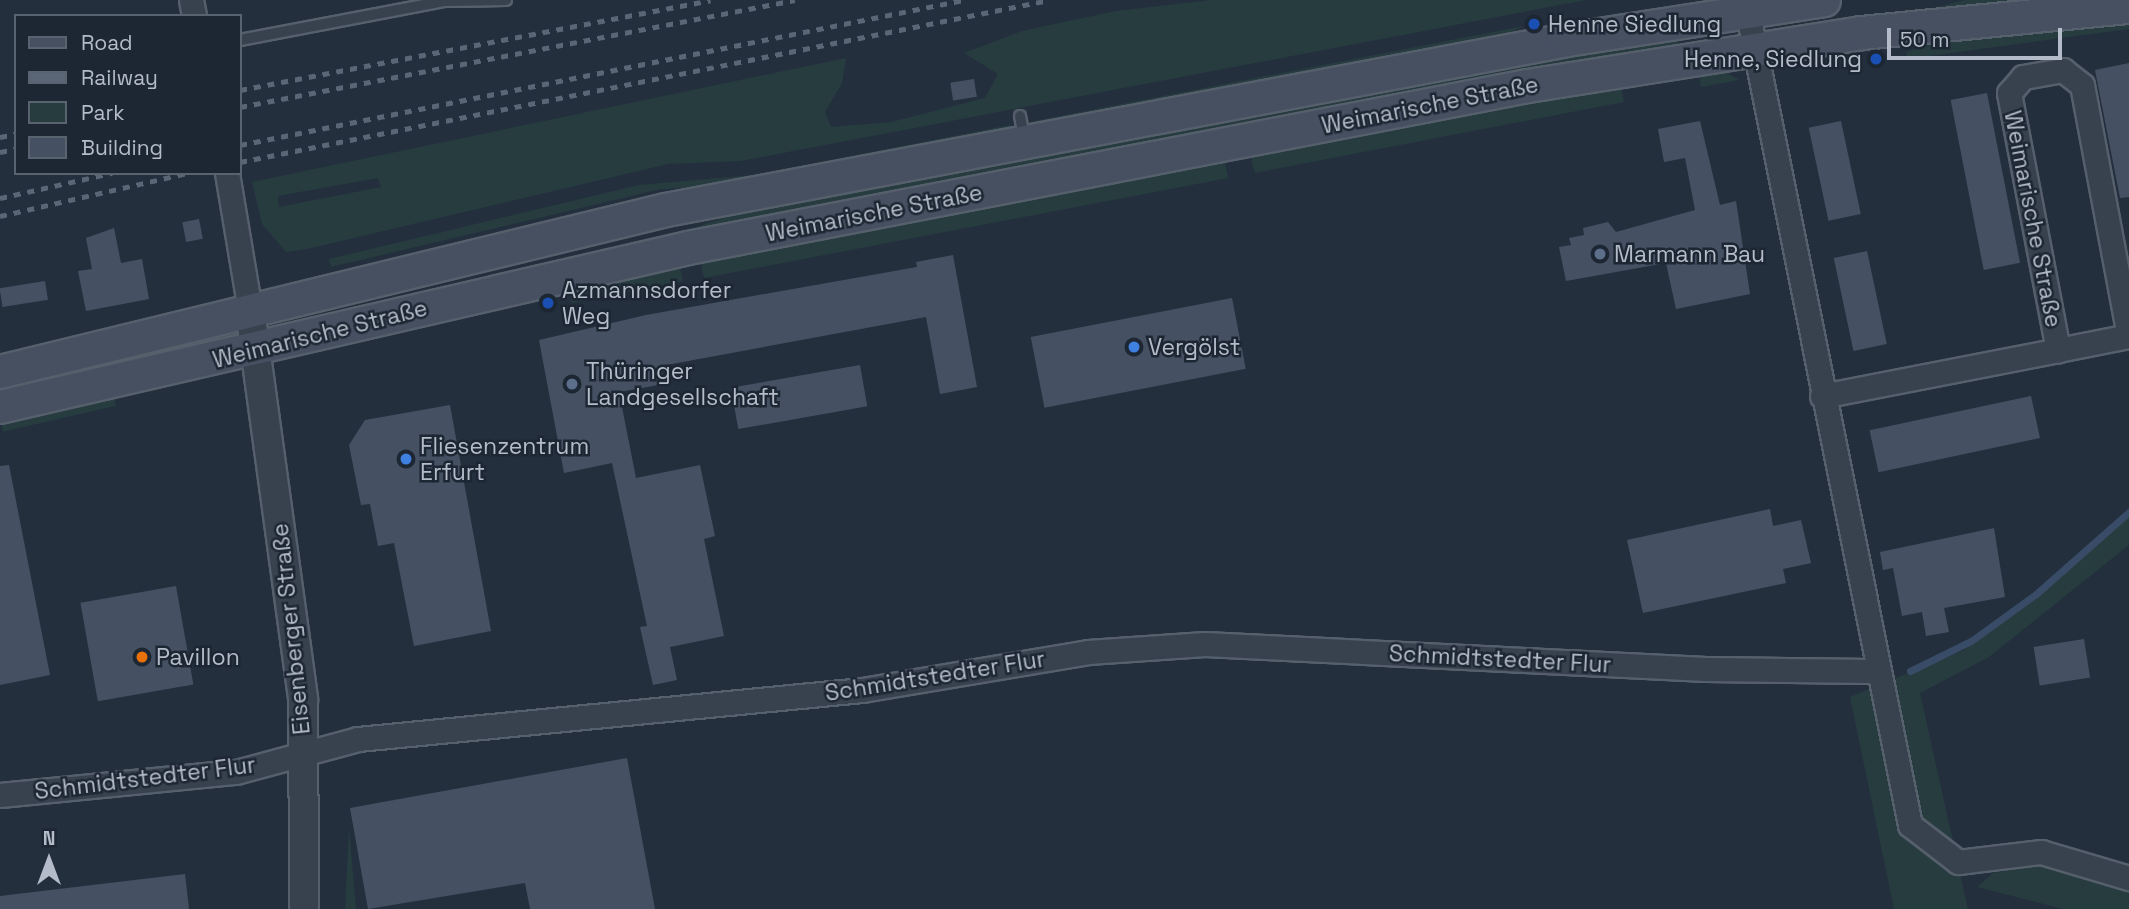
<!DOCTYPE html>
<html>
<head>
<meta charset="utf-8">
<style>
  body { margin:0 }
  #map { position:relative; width:2129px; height:909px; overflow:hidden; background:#242f3e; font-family:"Space Grotesk",sans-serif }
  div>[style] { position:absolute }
  .green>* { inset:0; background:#263c3f; transform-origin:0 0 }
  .stream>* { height:7px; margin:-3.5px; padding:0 3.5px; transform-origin:3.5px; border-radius:3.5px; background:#394c67 }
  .building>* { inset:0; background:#455162; transform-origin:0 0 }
  .roads { filter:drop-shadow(2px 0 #565f6c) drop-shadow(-2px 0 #565f6c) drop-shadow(0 2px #565f6c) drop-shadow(0 -2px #565f6c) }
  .service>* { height:10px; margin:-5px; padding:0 5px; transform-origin:5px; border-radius:5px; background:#38414e }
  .minor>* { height:23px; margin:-11.5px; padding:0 11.5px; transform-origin:11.5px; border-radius:11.5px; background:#38414e }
  .tertiary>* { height:28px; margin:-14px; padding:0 14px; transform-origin:14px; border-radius:14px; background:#38414e }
  .secondary>* { height:32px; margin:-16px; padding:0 16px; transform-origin:16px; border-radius:16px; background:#465061 }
  .rail>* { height:5px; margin-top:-2.5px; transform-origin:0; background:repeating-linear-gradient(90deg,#5a6575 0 7px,transparent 0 14px) }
  .dots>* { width:19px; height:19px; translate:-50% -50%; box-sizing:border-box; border:4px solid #1d2633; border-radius:50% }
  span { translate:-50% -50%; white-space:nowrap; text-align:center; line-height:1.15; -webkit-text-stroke:5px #1d2633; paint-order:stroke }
  .poi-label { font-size:23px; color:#b4bcc9 }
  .left { translate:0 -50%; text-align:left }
  .right { translate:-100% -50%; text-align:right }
  .street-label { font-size:23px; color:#b4bcc9 }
  .legend { position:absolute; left:14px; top:14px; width:228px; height:161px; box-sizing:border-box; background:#1d2633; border:2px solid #59626f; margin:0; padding:9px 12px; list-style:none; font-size:21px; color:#b4bcc9 }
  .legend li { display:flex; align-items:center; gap:14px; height:35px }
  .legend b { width:35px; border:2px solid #59626f }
  .north { position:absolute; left:14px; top:825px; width:70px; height:70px; -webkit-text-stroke:5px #1d2633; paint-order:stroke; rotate:0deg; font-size:19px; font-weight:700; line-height:28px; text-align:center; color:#b4bcc9 }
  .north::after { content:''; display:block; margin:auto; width:24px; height:32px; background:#b4bcc9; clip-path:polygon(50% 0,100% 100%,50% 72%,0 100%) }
  .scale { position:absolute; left:1887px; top:28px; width:175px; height:32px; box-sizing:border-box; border:4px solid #b4bcc9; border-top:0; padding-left:9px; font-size:21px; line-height:24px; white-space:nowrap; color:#b4bcc9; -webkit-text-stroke:5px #1d2633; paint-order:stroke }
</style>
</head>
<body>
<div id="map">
  <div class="green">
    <div style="clip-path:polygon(evenodd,1211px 0,1586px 0,741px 161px,668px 164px,307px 249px,286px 252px,262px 224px,252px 182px,846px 58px,842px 83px,825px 112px,831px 127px,891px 122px,985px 98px,998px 74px,964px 53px,1022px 31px,1116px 11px,1211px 0,378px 178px,381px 187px,279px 207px,278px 196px,378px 178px)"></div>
    <div style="clip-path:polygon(1965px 0,2085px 0,1802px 29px,1802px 25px,1920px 11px)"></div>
    <div style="clip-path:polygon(2129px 19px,2129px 29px,1907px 59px,1906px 52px,1949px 39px)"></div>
    <div style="clip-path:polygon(1524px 26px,1485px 44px,1035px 129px,1034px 121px)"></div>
    <div style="clip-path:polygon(1677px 33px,1679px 47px,337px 313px,684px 231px,751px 209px)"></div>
    <div style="clip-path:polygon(1724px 71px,1739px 80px,1701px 87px,1699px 75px)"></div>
    <div style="clip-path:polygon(1613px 84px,1621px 88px,1624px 102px,1255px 173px,1251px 160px,1257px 153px)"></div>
    <div style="clip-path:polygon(1010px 125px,1012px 134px,725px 186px,661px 189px,331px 267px,329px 259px,639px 185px,753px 175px)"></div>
    <div style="clip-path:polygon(1220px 160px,1225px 163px,1228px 178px,704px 278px,700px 259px)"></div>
    <div style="clip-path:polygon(679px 262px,683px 281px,572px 303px,569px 291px)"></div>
    <div style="left:114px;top:397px;width:9px;height:116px;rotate:77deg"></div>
    <div style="clip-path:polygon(2129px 516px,2129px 545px,1989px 657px,1920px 693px,1968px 909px,1894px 909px,1850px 697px,1964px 650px)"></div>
    <div style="clip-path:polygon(349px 827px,356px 909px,345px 909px)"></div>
    <div style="clip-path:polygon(2058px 863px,2129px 890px,2129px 909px,2063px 909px,1977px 887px,1993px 873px)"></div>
  </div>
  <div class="stream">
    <div style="left:1910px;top:671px;width:68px;rotate:-26.2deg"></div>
    <div style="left:1971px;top:641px;width:80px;rotate:-35.9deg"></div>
    <div style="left:2036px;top:594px;width:124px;rotate:-41.4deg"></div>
  </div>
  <div class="building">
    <div style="clip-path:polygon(2129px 63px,2129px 197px,2120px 198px,2095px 70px)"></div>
    <div style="left:974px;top:79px;width:18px;height:24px;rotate:81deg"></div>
    <div style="left:1987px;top:93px;width:173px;height:37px;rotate:79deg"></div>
    <div style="clip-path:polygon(1700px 121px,1720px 205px,1736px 201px,1750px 294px,1676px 309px,1666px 263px,1566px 281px,1559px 247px,1571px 245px,1569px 238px,1584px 235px,1583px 228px,1608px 222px,1616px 232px,1695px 210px,1685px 158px,1664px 162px,1658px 129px)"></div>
    <div style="left:1841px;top:121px;width:95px;height:33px;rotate:78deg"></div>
    <div style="left:199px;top:219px;width:20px;height:17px;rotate:79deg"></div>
    <div style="clip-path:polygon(114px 228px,121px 263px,142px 259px,149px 299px,86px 311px,78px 271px,92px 269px,86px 238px)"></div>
    <div style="left:1867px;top:251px;width:95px;height:34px;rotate:78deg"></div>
    <div style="clip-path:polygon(953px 255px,977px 387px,940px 394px,926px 317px,661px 366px,664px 384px,619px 392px,636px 478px,700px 465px,715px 536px,704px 539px,724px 636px,670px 647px,677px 680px,653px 685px,640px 627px,647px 626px,612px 463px,564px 473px,539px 340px,646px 315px,917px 267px,916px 262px)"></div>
    <div style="left:45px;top:281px;width:19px;height:46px;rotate:81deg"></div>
    <div style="left:1232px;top:298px;width:72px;height:205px;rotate:79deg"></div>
    <div style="left:860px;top:365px;width:42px;height:131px;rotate:80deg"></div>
    <div style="left:2031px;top:396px;width:43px;height:165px;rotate:78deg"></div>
    <div style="clip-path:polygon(450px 405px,491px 631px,414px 646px,394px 543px,378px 546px,370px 504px,361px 505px,349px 445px,365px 420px)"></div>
    <div style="clip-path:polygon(9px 465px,50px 675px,0 685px,0 466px)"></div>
    <div style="clip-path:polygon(1770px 509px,1773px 526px,1801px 520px,1811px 563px,1783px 569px,1786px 583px,1643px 613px,1627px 540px)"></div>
    <div style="clip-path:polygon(1994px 528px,2005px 597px,1944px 608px,1949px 632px,1926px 636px,1922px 612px,1902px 616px,1893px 568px,1883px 570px,1880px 552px)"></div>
    <div style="left:176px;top:586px;width:100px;height:97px;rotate:80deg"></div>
    <div style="left:2084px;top:639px;width:39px;height:51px;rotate:81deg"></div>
    <div style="clip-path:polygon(627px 758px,655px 909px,530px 909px,525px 883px,368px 909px,350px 808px)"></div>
    <div style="clip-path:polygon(185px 874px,189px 909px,0 909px,0 896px)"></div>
  </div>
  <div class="roads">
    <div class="service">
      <div style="left:240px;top:40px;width:209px;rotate:-10.8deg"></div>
      <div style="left:445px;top:1px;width:61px;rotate:-0.9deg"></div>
      <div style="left:1020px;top:116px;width:25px;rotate:79deg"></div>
    </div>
    <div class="minor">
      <div style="left:191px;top:0;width:16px;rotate:79deg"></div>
      <div style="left:1747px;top:9px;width:832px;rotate:78.7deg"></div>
      <div style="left:1910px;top:825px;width:61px;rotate:37.6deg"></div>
      <div style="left:1958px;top:862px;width:84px;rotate:-6.9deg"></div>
      <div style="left:2041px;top:852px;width:92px;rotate:16.5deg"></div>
      <div style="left:227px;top:173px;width:140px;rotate:80.5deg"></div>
      <div style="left:1822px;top:396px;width:240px;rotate:-11deg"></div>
      <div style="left:2058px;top:350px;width:72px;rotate:-11.2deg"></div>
      <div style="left:2129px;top:336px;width:255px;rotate:-100.6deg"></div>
      <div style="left:2082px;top:85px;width:24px;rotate:-142deg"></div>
      <div style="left:2063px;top:70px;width:41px;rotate:170.1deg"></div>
      <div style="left:2023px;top:77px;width:21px;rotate:131deg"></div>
      <div style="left:2009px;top:93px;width:262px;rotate:79.2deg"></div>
      <div style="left:0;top:795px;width:237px;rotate:-5.6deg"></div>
      <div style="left:236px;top:772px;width:126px;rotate:-15.1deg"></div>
      <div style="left:358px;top:739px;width:506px;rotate:-5.55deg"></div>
      <div style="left:862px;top:690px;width:229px;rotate:-9.5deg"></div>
      <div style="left:1088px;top:652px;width:117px;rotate:-3.9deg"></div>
      <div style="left:1205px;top:644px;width:501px;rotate:2.86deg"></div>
      <div style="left:1705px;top:669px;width:172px;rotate:0.7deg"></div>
    </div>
    <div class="tertiary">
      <div style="left:250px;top:311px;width:392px;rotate:82.2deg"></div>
      <div style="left:303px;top:699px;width:210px;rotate:89.7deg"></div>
    </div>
    <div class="secondary">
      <div style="left:0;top:372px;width:685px;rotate:-13.67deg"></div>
      <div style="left:666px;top:210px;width:917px;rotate:-10.68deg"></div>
      <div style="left:1567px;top:40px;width:260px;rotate:-8.8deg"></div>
      <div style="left:0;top:407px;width:706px;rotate:-13.01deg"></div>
      <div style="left:688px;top:248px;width:855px;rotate:-10.92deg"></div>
      <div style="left:1528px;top:86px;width:338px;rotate:-9deg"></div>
      <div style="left:1862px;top:33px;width:268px;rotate:-5.6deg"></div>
    </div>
  </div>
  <div class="rail">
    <div style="left:240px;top:90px;width:479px;rotate:-10.8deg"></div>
    <div style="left:240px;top:107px;width:565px;rotate:-10.91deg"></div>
    <div style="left:0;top:137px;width:16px;rotate:-11deg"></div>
    <div style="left:240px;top:145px;width:738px;rotate:-11.33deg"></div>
    <div style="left:0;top:152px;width:16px;rotate:-11deg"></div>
    <div style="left:240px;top:162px;width:825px;rotate:-11.32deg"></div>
    <div style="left:0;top:198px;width:115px;rotate:-12.6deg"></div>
    <div style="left:0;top:216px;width:193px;rotate:-12.9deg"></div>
  </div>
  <div class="dots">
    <div style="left:1534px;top:24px;background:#1a4fb4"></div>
    <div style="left:1876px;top:59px;background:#1a4fb4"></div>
    <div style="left:1600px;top:254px;background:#5c6f8a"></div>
    <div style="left:548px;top:303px;background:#1a4fb4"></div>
    <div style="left:1134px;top:347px;background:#3f7fe0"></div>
    <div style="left:572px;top:384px;background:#5c6f8a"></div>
    <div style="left:406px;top:459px;background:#3f7fe0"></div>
    <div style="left:142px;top:657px;background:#e8710a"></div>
  </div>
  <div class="poi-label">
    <span class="left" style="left:1548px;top:24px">Henne Siedlung</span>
    <span class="right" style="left:1862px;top:59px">Henne, Siedlung</span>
    <span class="left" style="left:1614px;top:254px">Marmann Bau</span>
    <span class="left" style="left:562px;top:303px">Azmannsdorfer<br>Weg</span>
    <span class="left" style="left:1148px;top:347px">Vergölst</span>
    <span class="left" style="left:586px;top:384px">Thüringer<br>Landgesellschaft</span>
    <span class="left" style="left:420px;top:459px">Fliesenzentrum<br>Erfurt</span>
    <span class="left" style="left:156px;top:657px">Pavillon</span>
  </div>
  <div class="street-label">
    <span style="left:1430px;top:105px;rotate:-11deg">Weimarische Straße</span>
    <span style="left:874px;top:213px;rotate:-11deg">Weimarische Straße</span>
    <span style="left:2033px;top:219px;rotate:79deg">Weimarische Straße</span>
    <span style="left:320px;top:334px;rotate:-14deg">Weimarische Straße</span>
    <span style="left:291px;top:629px;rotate:-96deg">Eisenberger Straße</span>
    <span style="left:1500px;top:659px;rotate:3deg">Schmidtstedter Flur</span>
    <span style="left:935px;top:676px;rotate:-9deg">Schmidtstedter Flur</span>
    <span style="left:145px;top:778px;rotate:-7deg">Schmidtstedter Flur</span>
  </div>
  <ul class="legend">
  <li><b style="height:9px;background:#465061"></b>Road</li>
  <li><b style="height:9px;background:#5a6575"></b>Railway</li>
  <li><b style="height:19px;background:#263c3f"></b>Park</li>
  <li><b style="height:19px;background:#455162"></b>Building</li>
  </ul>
  <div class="north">N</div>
  <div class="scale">50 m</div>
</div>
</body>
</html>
